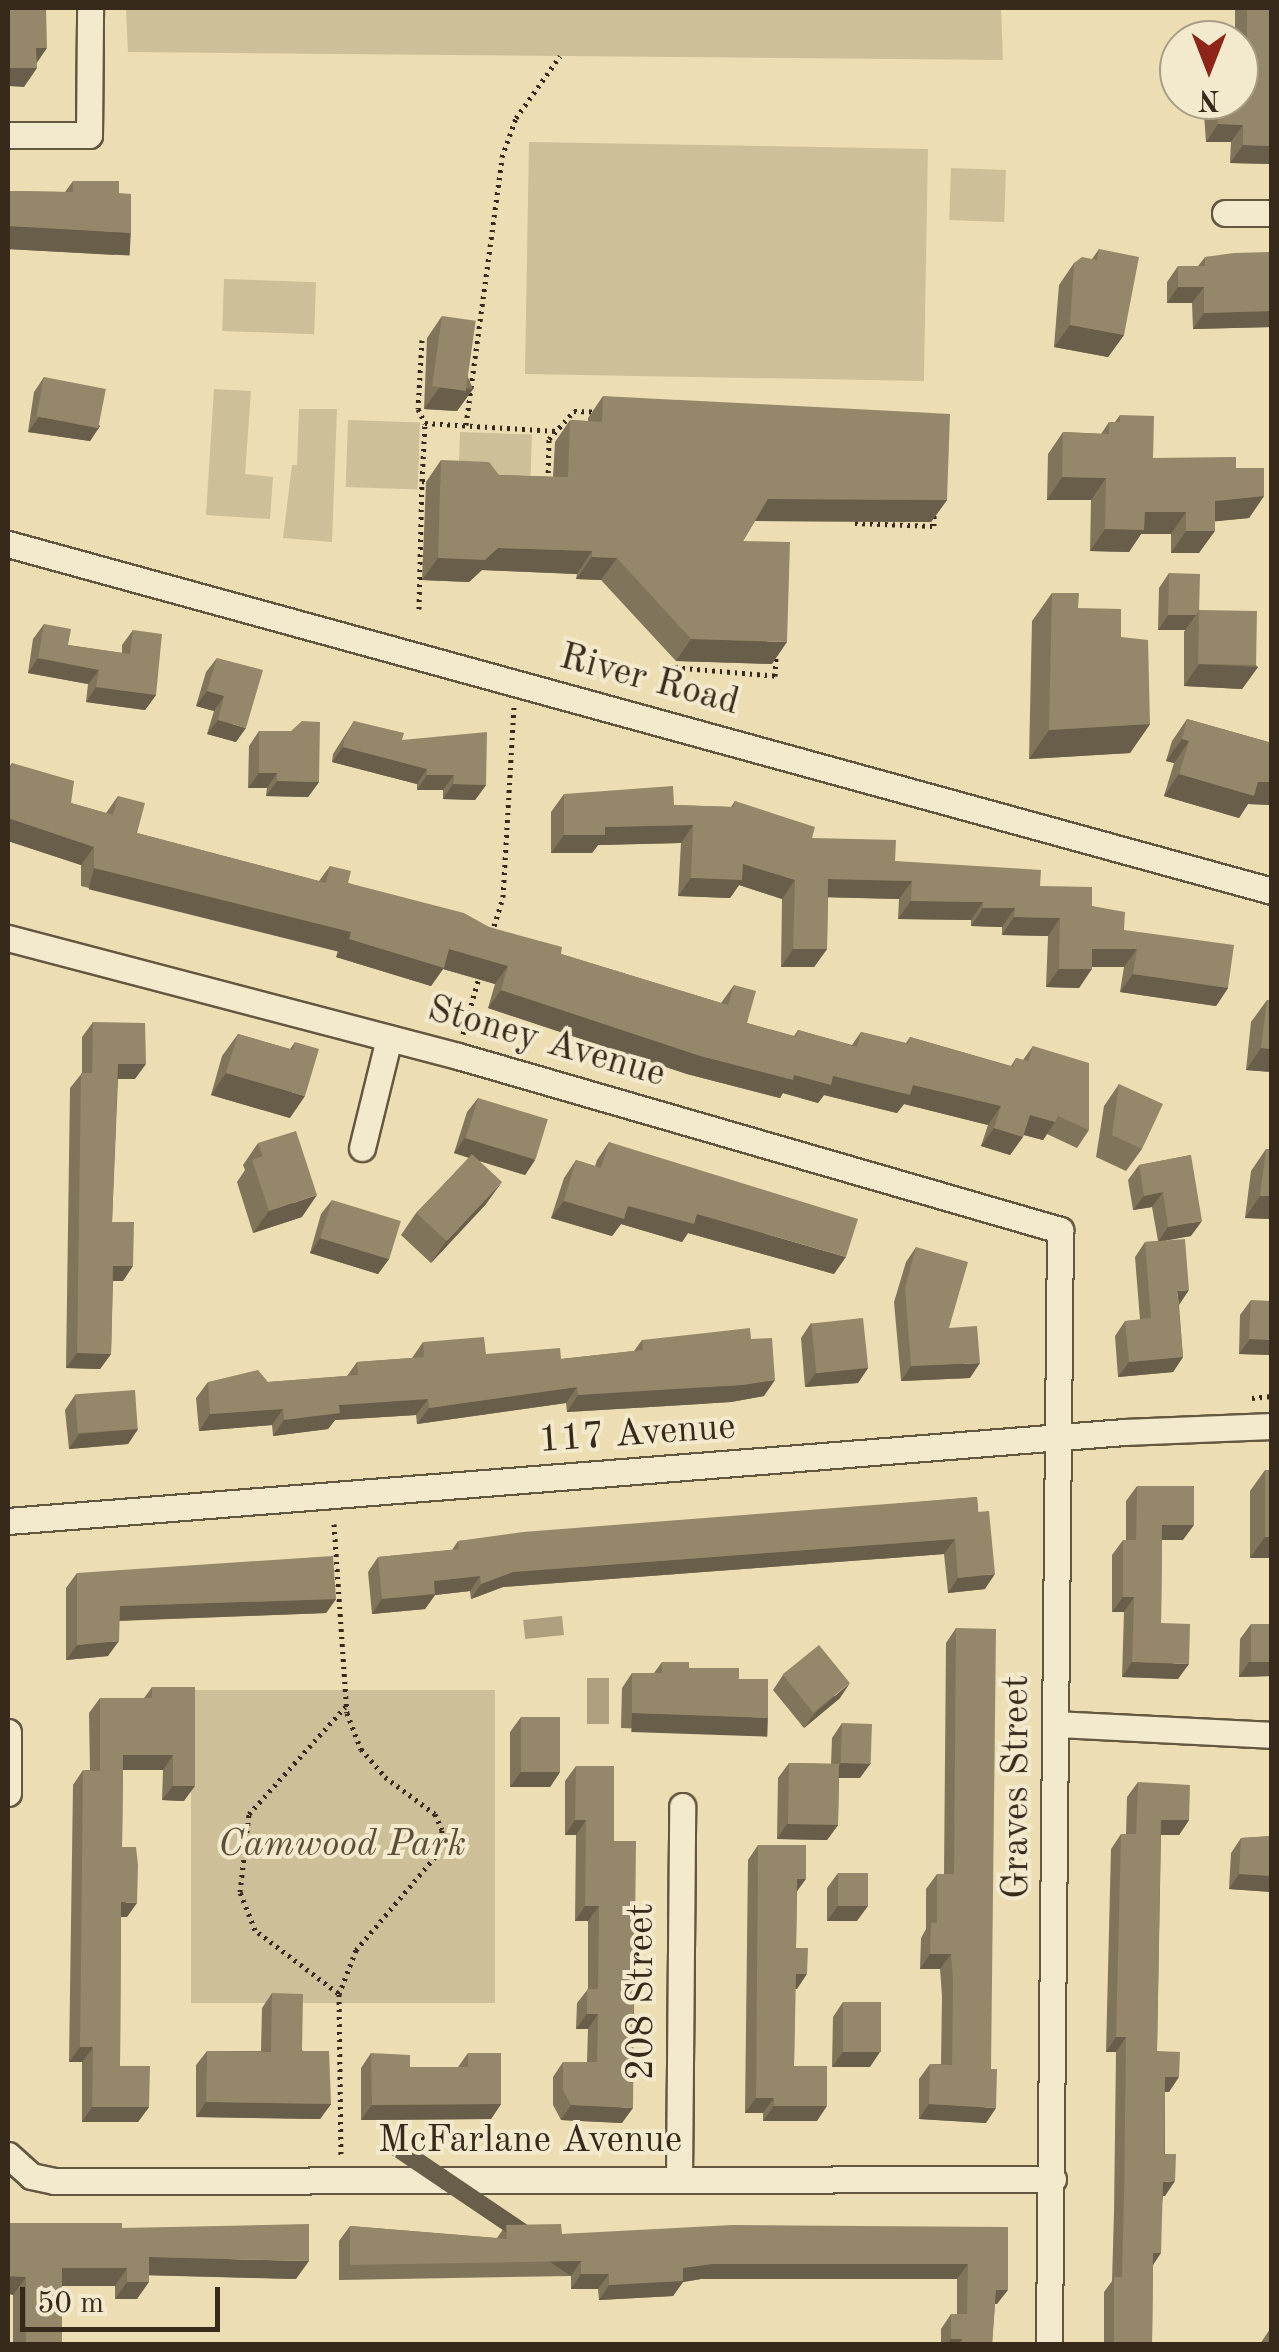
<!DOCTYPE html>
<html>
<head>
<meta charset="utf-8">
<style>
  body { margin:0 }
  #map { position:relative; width:1279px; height:2352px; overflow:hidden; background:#ecddb2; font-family:"Old Standard TT",serif }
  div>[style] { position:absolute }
  .green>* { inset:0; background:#cdbf98; transform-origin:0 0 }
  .water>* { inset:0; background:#aea07e; transform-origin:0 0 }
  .path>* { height:5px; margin-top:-2.5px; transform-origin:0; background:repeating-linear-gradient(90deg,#372a1a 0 2.5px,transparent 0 7.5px) }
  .roads { filter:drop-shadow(2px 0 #645740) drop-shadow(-2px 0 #645740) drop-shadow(0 2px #645740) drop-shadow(0 -2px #645740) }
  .minor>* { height:25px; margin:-12.5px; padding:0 12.5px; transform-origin:12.5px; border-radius:12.5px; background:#f3e9cd }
  .wall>* { inset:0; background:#80745a }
  .shaded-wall>* { inset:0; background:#685e4a; transform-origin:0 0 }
  .building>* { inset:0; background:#958769; transform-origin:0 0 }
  span { translate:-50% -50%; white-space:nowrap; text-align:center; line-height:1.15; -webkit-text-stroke:8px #f3e9cd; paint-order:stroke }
  .street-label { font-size:38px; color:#372a1a }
  .park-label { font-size:38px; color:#5c4f3a; font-style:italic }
  .frame { position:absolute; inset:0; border:10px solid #372a1a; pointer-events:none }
  .north { position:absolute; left:1159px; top:20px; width:100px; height:100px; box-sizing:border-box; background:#f3e9cd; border:2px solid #a89d85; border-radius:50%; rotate:180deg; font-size:28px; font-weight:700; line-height:40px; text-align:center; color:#372a1a }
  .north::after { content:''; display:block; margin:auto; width:35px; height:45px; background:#8f2418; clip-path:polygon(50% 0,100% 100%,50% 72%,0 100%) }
  .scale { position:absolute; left:20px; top:2287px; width:200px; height:45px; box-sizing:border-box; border:5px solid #372a1a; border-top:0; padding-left:12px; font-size:30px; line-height:35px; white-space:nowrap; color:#372a1a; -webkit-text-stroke:8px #f3e9cd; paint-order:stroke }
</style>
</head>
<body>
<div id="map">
  <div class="green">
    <div style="clip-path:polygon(126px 8px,1001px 8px,1003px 60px,128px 52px)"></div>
    <div style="left:529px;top:142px;width:399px;height:232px;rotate:1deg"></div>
    <div style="left:951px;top:168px;width:55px;height:52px;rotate:2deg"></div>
    <div style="left:224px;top:279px;width:92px;height:52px;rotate:2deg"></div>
    <div style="clip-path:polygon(214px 389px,251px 391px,245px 474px,273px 477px,270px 519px,206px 515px)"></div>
    <div style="clip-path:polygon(299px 409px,337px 409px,332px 542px,283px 538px,292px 465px,297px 465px)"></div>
    <div style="left:348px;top:420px;width:72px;height:67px;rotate:2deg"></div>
    <div style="left:460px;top:432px;width:72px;height:48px;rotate:2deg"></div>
    <div style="left:495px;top:1690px;width:313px;height:304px;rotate:90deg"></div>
  </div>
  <div class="water">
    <div style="left:562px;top:1616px;width:19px;height:39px;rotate:84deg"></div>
    <div style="left:587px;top:1678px;width:22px;height:46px"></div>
  </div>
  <div class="path">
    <div style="left:422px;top:340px;width:69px;rotate:93.3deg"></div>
    <div style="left:418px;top:409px;width:16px;rotate:63deg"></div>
    <div style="left:466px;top:425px;width:270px;rotate:-82.3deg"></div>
    <div style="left:502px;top:157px;width:41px;rotate:-70.3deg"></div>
    <div style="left:516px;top:118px;width:76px;rotate:-54.6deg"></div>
    <div style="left:548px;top:480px;width:41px;rotate:-88.6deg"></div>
    <div style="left:549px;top:439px;width:38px;rotate:-48deg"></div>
    <div style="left:574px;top:411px;width:25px;rotate:2deg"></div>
    <div style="left:422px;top:481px;width:58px;rotate:-87deg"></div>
    <div style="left:425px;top:423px;width:131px;rotate:3.5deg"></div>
    <div style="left:855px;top:523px;width:79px;rotate:2.2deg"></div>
    <div style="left:934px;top:526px;width:14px;rotate:-90deg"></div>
    <div style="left:419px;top:609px;width:128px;rotate:-88.7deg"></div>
    <div style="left:422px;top:481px;width:10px;rotate:6deg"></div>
    <div style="left:660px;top:666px;width:119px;rotate:4.8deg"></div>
    <div style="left:775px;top:676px;width:22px;rotate:-87deg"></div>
    <div style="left:492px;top:933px;width:38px;rotate:-73deg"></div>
    <div style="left:503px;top:897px;width:191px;rotate:-86.7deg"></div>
    <div style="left:463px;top:1034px;width:59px;rotate:-74.3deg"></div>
    <div style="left:1252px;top:1398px;width:20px;rotate:-6deg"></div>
    <div style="left:334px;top:1524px;width:189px;rotate:86.1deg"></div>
    <div style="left:347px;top:1713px;width:39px;rotate:69deg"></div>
    <div style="left:361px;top:1749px;width:37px;rotate:49deg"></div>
    <div style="left:385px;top:1777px;width:62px;rotate:36.5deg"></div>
    <div style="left:435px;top:1814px;width:17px;rotate:66deg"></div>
    <div style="left:442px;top:1830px;width:21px;rotate:95deg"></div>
    <div style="left:440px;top:1851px;width:130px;rotate:130.3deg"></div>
    <div style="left:356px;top:1950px;width:47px;rotate:111.1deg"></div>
    <div style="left:339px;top:1994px;width:164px;rotate:89.3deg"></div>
    <div style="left:338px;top:1993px;width:104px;rotate:-142.8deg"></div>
    <div style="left:255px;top:1930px;width:41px;rotate:-111.5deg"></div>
    <div style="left:240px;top:1892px;width:79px;rotate:-83.4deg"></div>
    <div style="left:249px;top:1814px;width:144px;rotate:-48.1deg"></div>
  </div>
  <div class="roads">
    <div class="minor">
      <div style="left:8px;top:135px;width:81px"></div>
      <div style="left:89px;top:135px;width:127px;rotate:-89.5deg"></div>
      <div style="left:1225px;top:213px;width:47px"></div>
      <div style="left:8px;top:544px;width:1311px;rotate:15.35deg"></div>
      <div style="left:8px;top:938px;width:465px;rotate:14.7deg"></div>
      <div style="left:458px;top:1056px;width:627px;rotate:16.12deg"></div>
      <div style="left:1060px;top:1230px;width:1114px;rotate:90.57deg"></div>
      <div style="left:362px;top:1148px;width:113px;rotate:-76.2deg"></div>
      <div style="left:8px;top:1521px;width:1120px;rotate:-4.56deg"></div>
      <div style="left:1124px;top:1432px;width:148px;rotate:-2.3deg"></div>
      <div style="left:1056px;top:1724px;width:216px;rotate:2.9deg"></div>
      <div style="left:8px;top:1732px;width:61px;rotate:90deg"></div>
      <div style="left:8px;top:2155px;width:31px;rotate:42deg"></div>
      <div style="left:31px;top:2176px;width:24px;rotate:12deg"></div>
      <div style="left:54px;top:2181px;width:999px;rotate:-0.11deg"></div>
      <div style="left:679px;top:2179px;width:373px;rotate:-89.5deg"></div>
    </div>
  </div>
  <div class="wall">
    <div style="clip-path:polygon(1235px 8px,1272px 8px,1272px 164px,1230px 163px,1231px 142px,1206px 142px,1203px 100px,1239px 100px,1239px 40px,1235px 40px)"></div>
    <div style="clip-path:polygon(73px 181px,115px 255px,8px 249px,8px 191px,65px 192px)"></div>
    <div style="clip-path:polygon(1099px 249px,1124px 335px,1108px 357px,1054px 347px,1059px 285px,1074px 263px,1092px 259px)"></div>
    <div style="clip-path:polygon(1272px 252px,1272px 327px,1193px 329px,1192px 303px,1167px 303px,1167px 282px,1178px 266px,1198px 266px,1205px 257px)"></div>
    <div style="clip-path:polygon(442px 316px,473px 389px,457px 411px,424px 409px,427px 338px)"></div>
    <div style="clip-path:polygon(44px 377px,100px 426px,90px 441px,28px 432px,34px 392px)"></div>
    <div style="clip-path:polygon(603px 396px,947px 500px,931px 522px,755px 521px,743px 541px,772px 664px,676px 661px,601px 580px,576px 579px,577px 574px,482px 570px,469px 582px,422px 580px,426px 482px,441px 460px,499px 475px,553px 477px,555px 442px,570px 420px,588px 421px,588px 418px)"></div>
    <div style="clip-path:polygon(1120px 415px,1153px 458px,1236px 468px,1264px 496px,1249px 518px,1215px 521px,1199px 553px,1171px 553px,1171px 534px,1141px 534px,1129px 552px,1090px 551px,1091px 500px,1047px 500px,1048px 454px,1063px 432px,1101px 434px,1109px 422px,1115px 422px)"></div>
    <div style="clip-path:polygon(1169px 573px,1199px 610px,1258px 667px,1242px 689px,1184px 686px,1184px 632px,1185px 630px,1158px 630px,1159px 588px)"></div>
    <div style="clip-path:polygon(1052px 593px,1121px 637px,1150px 724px,1130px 753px,1029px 759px,1032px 621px)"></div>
    <div style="clip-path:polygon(44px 624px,68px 645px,122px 653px,122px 645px,133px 630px,156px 695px,145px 710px,86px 702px,88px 684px,28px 673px,33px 639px)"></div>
    <div style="clip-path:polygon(217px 658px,236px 742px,207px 734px,214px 711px,196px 706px,206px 672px)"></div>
    <div style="clip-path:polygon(1187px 719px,1272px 743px,1272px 805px,1248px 804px,1239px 818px,1164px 796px,1174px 763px,1166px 761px,1172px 741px)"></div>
    <div style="clip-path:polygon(354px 721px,402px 740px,486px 785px,475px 800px,443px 799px,443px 790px,417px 790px,417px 784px,332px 762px,333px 754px)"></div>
    <div style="clip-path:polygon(259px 731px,319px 782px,308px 797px,266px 796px,267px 788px,248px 788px,249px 746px)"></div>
    <div style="clip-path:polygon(12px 763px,71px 803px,106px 813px,118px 796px,137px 833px,319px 881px,330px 866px,348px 883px,489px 927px,561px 954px,721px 1003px,734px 985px,747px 1023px,794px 1036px,798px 1030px,852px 1045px,861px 1032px,906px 1043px,910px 1037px,1011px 1066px,1016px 1058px,1023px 1060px,1033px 1046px,1089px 1130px,1077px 1148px,1047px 1134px,1043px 1140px,1024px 1135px,1010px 1155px,981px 1146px,988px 1125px,904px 1104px,897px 1113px,824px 1095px,818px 1103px,783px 1093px,780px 1098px,687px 1074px,488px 1008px,495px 984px,443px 969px,431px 986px,336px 957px,338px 950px,81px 886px,81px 865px,8px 841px,8px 769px)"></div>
    <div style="clip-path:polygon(564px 794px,674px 805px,731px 807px,735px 801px,812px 838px,895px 861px,1040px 886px,1092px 906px,1124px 930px,1228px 988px,1216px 1006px,1120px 992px,1124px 967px,1092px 967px,1079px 988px,1046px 987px,1048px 936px,1002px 935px,1002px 927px,971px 926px,971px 920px,898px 919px,899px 899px,828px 897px,827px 949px,814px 967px,781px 967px,782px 899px,739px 885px,730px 898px,678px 896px,681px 843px,598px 845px,592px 853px,551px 853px,551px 812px)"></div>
    <div style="clip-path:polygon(1267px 1000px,1272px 1072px,1246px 1070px,1251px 1022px)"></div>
    <div style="clip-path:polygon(93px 1022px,135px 1079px,118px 1079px,112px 1222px,123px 1281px,113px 1281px,111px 1354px,100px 1369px,66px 1368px,70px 1088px,82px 1073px,82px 1037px)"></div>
    <div style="clip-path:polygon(238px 1034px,290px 1049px,295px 1042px,290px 1118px,211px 1095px,222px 1056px)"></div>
    <div style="clip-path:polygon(1119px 1084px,1142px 1149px,1126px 1171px,1096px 1157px,1104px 1106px)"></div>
    <div style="clip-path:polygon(478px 1098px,535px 1160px,525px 1175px,479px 1161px,486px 1204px,431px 1263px,401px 1235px,416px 1213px,469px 1158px,454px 1153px,467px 1112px)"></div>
    <div style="clip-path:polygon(609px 1142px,834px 1274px,688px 1233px,682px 1242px,621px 1224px,612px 1236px,551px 1218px,564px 1178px,576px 1160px,595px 1166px,597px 1160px)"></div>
    <div style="clip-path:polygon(258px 1143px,302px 1217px,253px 1233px,237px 1182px,245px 1170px,243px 1165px)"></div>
    <div style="clip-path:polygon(1266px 1149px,1272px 1219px,1245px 1218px,1251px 1171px)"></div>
    <div style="clip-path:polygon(1191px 1155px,1191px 1236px,1166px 1240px,1179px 1305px,1183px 1357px,1173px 1372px,1118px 1377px,1115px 1336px,1125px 1321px,1140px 1320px,1135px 1257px,1145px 1242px,1158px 1241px,1152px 1207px,1133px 1210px,1128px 1180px,1139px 1165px)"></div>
    <div style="clip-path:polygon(332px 1200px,389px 1259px,378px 1274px,310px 1253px,321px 1214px)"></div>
    <div style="clip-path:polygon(916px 1247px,949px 1328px,970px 1378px,901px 1381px,894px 1302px,906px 1262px)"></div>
    <div style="clip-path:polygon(1251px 1300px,1272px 1355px,1239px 1354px,1240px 1315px)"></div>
    <div style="clip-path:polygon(811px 1323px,868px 1368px,858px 1383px,805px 1387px,801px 1338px)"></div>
    <div style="clip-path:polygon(751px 1339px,764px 1396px,731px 1402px,567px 1412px,566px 1403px,417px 1424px,416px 1415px,335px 1420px,328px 1429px,273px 1436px,272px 1425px,199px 1431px,196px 1398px,208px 1382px,268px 1382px,347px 1376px,357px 1362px,412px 1358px,423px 1342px,486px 1354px,561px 1359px,634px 1351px,642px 1340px)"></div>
    <div style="clip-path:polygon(75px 1395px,138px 1429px,128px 1444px,69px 1449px,65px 1410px)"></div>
    <div style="clip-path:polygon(1265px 1470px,1272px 1558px,1250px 1558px,1250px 1491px)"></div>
    <div style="clip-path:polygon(1137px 1486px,1183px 1540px,1162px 1540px,1161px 1623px,1178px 1679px,1122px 1677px,1124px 1612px,1112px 1612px,1112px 1555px,1123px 1540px,1126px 1540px,1126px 1501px)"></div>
    <div style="clip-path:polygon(977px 1497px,985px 1589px,948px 1593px,944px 1554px,503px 1587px,471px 1599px,470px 1591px,435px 1595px,425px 1609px,372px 1614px,368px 1572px,378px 1557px,452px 1550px,458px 1541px)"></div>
    <div style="clip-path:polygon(77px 1573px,336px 1599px,326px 1613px,119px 1621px,108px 1656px,66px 1660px,66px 1588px)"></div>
    <div style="clip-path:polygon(1251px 1624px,1272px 1624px,1272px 1676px,1239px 1677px,1240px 1639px)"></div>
    <div style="clip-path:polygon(956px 1628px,986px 2123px,919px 2119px,919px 2079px,930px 2064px,941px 2064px,942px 1996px,940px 1969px,920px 1969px,921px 1938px,926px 1929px,926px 1889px,937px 1874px,944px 1874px,946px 1643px)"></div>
    <div style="clip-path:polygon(662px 1662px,689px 1668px,758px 1733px,621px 1728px,622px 1688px,632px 1673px,654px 1673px)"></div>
    <div style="clip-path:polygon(783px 1675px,840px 1698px,804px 1728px,773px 1690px)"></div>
    <div style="clip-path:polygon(152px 1687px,195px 1687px,184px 1801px,162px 1800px,163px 1770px,123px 1770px,122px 1847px,127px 1917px,121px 1917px,120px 2066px,149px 2107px,138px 2122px,82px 2122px,82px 2062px,69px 2062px,73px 1785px,83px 1770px,90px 1770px,89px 1713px,100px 1698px,144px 1698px)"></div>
    <div style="clip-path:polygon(521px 1717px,560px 1772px,550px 1787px,510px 1787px,510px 1732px)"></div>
    <div style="clip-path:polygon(842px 1723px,860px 1778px,839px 1778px,838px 1825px,827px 1840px,777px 1839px,778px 1778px,789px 1763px,831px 1764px,832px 1738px)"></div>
    <div style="clip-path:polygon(576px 1766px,614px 1841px,622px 2123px,561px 2120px,553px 2105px,553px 2077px,563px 2062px,587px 2062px,588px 2029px,576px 2029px,577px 2003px,588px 1989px,588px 1921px,575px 1921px,576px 1835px,565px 1835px,565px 1781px)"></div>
    <div style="clip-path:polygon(1138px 1782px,1189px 1820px,1179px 1835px,1161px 1835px,1157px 2051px,1169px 2092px,1165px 2092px,1165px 2196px,1163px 2196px,1153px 2266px,1152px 2344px,1104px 2344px,1104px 2292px,1112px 2281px,1114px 2213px,1116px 2052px,1106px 2052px,1111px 1849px,1121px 1834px,1126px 1834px,1127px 1797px)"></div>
    <div style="clip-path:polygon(1272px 1836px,1272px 1892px,1229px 1889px,1231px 1853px,1241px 1838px)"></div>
    <div style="clip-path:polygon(758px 1845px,797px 1892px,796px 1948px,797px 1989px,795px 1989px,794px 2066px,817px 2121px,763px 2121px,763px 2113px,745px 2113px,748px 1860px)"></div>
    <div style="clip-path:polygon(838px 1873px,857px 1921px,827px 1921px,827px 1888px)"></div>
    <div style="clip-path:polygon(272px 1993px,331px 2104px,320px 2119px,196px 2117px,196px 2065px,207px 2051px,261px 2051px,262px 2008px)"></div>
    <div style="clip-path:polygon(843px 2002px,870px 2067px,832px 2067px,833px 2017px)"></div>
    <div style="clip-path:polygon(371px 2053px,410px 2067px,458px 2067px,468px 2053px,501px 2104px,491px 2119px,361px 2120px,361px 2068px)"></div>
    <div style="clip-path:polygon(8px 2223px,122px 2228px,296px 2279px,149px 2275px,137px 2299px,115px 2299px,115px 2286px,62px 2286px,62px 2344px,13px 2344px,13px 2295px)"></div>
    <div style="clip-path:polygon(506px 2225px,562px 2234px,1008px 2227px,997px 2304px,995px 2304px,992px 2344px,941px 2344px,941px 2329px,951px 2314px,957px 2314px,957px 2279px,701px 2279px,683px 2282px,673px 2296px,599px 2300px,598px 2289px,571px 2289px,571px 2276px,339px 2280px,339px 2241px,350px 2226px,497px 2238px)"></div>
    <div style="clip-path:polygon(1272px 2326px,1272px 2344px,1260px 2344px)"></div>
  </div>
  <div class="shaded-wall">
    <div style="clip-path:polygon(36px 48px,47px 48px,34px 67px)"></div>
    <div style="clip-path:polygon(8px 68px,37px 68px,24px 87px,8px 86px)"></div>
    <div style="clip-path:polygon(1218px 124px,1243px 125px,1231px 142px,1206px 142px)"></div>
    <div style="clip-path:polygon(1243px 145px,1272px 146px,1272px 164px,1230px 163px)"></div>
    <div style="left:8px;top:226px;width:123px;height:23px;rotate:3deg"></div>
    <div style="clip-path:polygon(1178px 287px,1204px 287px,1192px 303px,1167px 303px)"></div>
    <div style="clip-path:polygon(1272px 311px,1272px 327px,1193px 329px,1204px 313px)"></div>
    <div style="clip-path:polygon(1070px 325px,1124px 335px,1108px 357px,1054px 347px)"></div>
    <div style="clip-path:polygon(440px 387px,473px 389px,457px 411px,424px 409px)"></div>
    <div style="clip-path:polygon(39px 417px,100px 426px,90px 441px,28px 432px)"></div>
    <div style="clip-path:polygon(1062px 477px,1106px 478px,1091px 500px,1047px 500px)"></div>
    <div style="clip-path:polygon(1264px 496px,1249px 518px,1199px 523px,1215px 501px)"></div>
    <div style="clip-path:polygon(768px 499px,947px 500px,931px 522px,753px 521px)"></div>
    <div style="clip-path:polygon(1145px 512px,1186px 512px,1171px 534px,1141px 534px,1129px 552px,1090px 551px,1105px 529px)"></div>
    <div style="clip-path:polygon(1186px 531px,1215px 531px,1199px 553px,1171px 553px)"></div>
    <div style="clip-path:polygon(498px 548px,592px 551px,577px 574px,482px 570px,469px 582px,422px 580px,438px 558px)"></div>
    <div style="clip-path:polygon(592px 557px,617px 558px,601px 580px,576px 579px)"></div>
    <div style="clip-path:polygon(1168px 615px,1196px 615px,1185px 630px,1158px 630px)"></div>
    <div style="clip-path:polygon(691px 639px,787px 642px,772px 664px,676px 661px)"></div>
    <div style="clip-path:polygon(38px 658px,99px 670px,88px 684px,28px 673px)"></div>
    <div style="clip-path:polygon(1199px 664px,1258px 667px,1242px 689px,1184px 686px)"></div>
    <div style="clip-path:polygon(96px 687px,156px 695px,145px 710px,86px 702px)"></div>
    <div style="clip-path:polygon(207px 691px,224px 696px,214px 711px,196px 706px)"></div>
    <div style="clip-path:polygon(218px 720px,246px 728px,236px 742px,207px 734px)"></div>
    <div style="clip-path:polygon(1150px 724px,1130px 753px,1029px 759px,1049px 730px)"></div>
    <div style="clip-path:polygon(1182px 739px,1189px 741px,1174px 763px,1166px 761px)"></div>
    <div style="clip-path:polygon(343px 747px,427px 769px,417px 784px,332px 762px)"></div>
    <div style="clip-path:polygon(259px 773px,277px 773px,267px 788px,248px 788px)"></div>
    <div style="clip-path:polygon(1179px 774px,1272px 782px,1272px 805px,1248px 804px,1239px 818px,1164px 796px)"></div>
    <div style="clip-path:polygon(427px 775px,454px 775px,443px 790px,417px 790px)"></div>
    <div style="clip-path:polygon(277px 781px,319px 782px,308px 797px,266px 796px)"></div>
    <div style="clip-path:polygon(453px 784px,486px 785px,475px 800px,443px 799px)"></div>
    <div style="clip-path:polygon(8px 818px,94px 847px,81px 865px,8px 841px)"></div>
    <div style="clip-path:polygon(693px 825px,681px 843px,598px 845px,592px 853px,551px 853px,564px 835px,605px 827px)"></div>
    <div style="clip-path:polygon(743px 864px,795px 880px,782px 899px,739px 885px,730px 898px,678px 896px,691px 878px)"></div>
    <div style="left:94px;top:868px;width:265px;height:22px;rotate:14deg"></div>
    <div style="clip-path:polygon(828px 879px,912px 881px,899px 899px,815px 897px)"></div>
    <div style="clip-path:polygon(911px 901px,983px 902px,971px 920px,898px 919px)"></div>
    <div style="clip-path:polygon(983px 908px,1015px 908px,1002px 927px,971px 926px)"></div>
    <div style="clip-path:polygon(1014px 917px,1060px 918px,1048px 936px,1002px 935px)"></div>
    <div style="clip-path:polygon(349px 939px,449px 949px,508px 966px,495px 984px,443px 969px,431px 986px,336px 957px)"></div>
    <div style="clip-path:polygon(793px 949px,827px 949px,814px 967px,781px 967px)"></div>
    <div style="clip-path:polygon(1092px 949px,1137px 949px,1124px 967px,1079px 967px)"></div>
    <div style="clip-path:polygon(1059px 969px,1092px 969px,1079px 988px,1046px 987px)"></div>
    <div style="clip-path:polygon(1133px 974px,1228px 988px,1216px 1006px,1120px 992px)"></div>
    <div style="clip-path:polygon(501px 990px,794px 1075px,833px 1076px,913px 1085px,1001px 1106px,988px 1125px,904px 1104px,897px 1113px,824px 1095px,818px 1103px,783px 1093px,780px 1098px,687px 1074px,488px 1008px)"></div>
    <div style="clip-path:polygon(1261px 1048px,1272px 1049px,1272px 1072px,1246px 1070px)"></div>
    <div style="clip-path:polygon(118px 1064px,146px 1064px,135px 1079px,108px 1079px)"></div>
    <div style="clip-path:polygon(226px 1073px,305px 1096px,290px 1118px,211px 1095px)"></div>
    <div style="clip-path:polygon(1030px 1115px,1055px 1122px,1043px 1140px,1017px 1133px)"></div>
    <div style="clip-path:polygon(994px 1128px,1023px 1137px,1010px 1155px,981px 1146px)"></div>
    <div style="clip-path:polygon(465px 1138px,535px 1160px,525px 1175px,454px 1153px)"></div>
    <div style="clip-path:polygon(502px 1182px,486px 1204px,431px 1263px,446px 1241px)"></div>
    <div style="clip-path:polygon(1163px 1192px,1152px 1207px,1133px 1210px,1144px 1196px)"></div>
    <div style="clip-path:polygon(317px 1195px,302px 1217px,253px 1233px,269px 1211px)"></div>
    <div style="clip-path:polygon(1260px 1196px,1272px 1196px,1272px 1219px,1245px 1218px)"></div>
    <div style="clip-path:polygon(564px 1201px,628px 1206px,697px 1214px,846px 1257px,834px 1274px,688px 1233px,682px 1242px,621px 1224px,612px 1236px,551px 1218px)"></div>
    <div style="clip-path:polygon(1202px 1221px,1191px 1236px,1158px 1242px,1168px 1227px)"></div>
    <div style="clip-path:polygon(320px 1238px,389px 1259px,378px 1274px,310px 1253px)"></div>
    <div style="clip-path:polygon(113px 1266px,133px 1266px,123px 1281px,103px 1281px)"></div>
    <div style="clip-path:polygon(1189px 1290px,1179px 1305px,1177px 1291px)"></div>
    <div style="clip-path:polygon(1250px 1339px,1272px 1340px,1272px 1355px,1239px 1354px)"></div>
    <div style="clip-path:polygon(77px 1353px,111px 1354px,100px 1369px,66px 1368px)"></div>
    <div style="clip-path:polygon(1183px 1357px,1173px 1372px,1118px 1377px,1129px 1362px)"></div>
    <div style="clip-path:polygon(980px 1363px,970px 1378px,901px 1381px,911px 1366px)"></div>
    <div style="clip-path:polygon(868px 1368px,858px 1383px,805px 1387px,816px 1373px)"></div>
    <div style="clip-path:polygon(775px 1380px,764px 1396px,731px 1402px,567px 1412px,578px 1395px)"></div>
    <div style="clip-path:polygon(577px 1387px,566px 1403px,417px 1424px,429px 1408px)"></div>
    <div style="clip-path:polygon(428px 1399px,416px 1415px,335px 1420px,328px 1429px,273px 1436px,284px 1420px,339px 1405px)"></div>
    <div style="clip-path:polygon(283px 1409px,272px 1425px,199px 1431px,210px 1414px)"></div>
    <div style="clip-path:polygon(138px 1429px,128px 1444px,69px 1449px,79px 1434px)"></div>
    <div style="clip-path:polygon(1162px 1525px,1194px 1525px,1183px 1540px,1151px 1540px)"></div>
    <div style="clip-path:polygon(1265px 1537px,1272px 1537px,1272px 1558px,1250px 1558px)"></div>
    <div style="clip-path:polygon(955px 1539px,944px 1554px,503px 1587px,471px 1599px,481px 1584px,513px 1572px)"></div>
    <div style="clip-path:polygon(995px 1574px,985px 1589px,948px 1593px,958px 1578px)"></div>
    <div style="clip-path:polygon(480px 1576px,470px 1591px,435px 1595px,425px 1609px,372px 1614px,382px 1599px,434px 1581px)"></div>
    <div style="clip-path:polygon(1123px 1597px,1134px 1597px,1124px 1612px,1112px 1612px)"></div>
    <div style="clip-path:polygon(336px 1599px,326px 1613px,109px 1621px,120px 1606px)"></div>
    <div style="clip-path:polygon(119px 1641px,108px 1656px,66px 1660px,77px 1645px)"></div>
    <div style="clip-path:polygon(1132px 1662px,1189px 1664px,1178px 1679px,1122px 1677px)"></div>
    <div style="clip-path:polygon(1249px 1662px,1272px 1662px,1272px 1676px,1239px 1677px)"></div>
    <div style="clip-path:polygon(850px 1683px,840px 1698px,804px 1728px,815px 1713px)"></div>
    <div style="left:632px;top:1713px;width:136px;height:19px;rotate:2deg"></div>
    <div style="clip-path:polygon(123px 1755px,173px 1755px,163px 1770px,113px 1770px)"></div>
    <div style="clip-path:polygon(841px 1763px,871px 1763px,860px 1778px,830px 1778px)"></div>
    <div style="clip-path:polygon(521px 1772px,560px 1772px,550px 1787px,510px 1787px)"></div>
    <div style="clip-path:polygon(173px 1786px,195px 1786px,184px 1801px,162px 1800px)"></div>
    <div style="clip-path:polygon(575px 1820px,586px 1820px,576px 1835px,565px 1835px)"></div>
    <div style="clip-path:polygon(1161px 1820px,1189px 1820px,1179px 1835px,1151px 1835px)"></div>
    <div style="clip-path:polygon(787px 1824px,838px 1825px,827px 1840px,777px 1839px)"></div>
    <div style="clip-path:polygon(1239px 1874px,1272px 1876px,1272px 1892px,1229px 1889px)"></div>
    <div style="clip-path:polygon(797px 1879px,806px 1879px,795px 1894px)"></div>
    <div style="clip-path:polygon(121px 1902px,137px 1903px,127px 1917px,111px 1917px)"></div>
    <div style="clip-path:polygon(585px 1906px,599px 1906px,588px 1921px,575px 1921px)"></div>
    <div style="clip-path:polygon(838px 1906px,868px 1906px,857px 1921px,827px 1921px)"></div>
    <div style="clip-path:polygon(930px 1954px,951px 1954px,940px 1969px,920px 1969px)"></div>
    <div style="clip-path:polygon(796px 1974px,807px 1974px,797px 1989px,785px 1989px)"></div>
    <div style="clip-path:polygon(587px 2014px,598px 2014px,588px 2029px,576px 2029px)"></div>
    <div style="clip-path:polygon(1116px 2037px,1126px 2037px,1116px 2052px,1106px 2052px)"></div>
    <div style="clip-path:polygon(80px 2047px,93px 2047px,82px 2062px,69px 2062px)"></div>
    <div style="clip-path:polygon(843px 2052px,880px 2052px,870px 2067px,832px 2067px)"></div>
    <div style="clip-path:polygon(1165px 2077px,1179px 2077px,1169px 2092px,1154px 2092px)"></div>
    <div style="clip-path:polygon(756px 2098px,774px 2098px,763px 2113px,745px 2113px)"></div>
    <div style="clip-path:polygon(206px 2102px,331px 2104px,320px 2119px,196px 2117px)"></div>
    <div style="clip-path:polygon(501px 2104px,491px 2119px,361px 2120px,372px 2105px)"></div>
    <div style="clip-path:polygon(929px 2104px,996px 2108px,986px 2123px,919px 2119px)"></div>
    <div style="clip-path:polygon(571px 2105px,633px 2108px,622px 2123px,561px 2120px)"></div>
    <div style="clip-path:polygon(774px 2106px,827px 2106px,817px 2121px,763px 2121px)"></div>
    <div style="clip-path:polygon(92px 2107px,149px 2107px,138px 2122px,82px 2122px)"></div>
    <div style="clip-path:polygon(1175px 2181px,1165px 2196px,1153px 2196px,1163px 2182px)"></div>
    <div style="clip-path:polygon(1153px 2253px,1161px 2253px,1151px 2268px)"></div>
    <div style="clip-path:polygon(149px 2257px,309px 2261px,296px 2279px,137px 2275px)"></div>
    <div style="left:581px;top:2261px;width:18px;height:231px;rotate:124deg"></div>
    <div style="clip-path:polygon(712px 2264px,968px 2264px,957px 2279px,701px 2279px,683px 2282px,673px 2296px,599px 2300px,609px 2285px,683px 2268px)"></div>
    <div style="clip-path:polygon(62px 2268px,127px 2268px,115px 2286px,49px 2286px)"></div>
    <div style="clip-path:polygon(581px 2274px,609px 2274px,598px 2289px,571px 2289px)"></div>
    <div style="clip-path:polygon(8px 2276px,26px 2277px,13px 2295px,8px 2294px)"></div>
    <div style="clip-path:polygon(127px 2282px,149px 2282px,137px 2299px,115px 2299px)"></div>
    <div style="clip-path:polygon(996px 2290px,1008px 2290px,997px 2304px,986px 2304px)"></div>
    <div style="clip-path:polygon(951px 2339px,962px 2339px,958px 2344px,948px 2344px)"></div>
  </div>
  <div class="building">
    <div style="clip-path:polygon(8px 8px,46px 8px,47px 48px,36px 48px,37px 68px,8px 68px)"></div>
    <div style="clip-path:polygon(1247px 8px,1272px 8px,1272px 146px,1243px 145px,1243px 125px,1218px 124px,1217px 100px,1239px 100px,1239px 78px,1247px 78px)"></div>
    <div style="clip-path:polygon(73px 181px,119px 181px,119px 193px,131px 194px,131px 233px,8px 226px,8px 191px,73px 192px)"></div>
    <div style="clip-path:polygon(1099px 249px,1139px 257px,1124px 335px,1070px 325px,1074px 263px,1082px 257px,1097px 260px)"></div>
    <div style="clip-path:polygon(1272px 252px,1272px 311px,1204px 313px,1204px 287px,1178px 287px,1178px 266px,1205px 266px,1205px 257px,1234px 253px)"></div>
    <div style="left:442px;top:316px;width:34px;height:71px;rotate:8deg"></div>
    <div style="left:44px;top:377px;width:63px;height:40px;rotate:11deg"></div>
    <div style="clip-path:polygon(603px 396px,950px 414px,947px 500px,768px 499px,743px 541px,790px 542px,787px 642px,691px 639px,617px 558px,592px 557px,592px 551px,498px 548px,485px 560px,438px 558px,441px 460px,489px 462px,499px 475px,568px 477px,570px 420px,602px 422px)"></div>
    <div style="clip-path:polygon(1120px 415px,1154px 416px,1153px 458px,1236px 457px,1236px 468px,1264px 468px,1264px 496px,1215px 501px,1215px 531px,1186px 531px,1186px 512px,1145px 512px,1144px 530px,1105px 529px,1106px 478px,1062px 477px,1063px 432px,1109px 434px,1109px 422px,1120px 422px)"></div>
    <div style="clip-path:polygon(1169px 573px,1200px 574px,1199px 615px,1199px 610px,1196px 615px,1168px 615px)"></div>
    <div style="clip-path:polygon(1052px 593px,1079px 593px,1078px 608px,1121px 609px,1121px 637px,1148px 640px,1150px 724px,1049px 730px)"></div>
    <div style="left:1199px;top:610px;width:58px;height:54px;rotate:1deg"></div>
    <div style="clip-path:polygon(44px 624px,71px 629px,68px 645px,130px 654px,133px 630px,162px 634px,156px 695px,96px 687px,99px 670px,38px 658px)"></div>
    <div style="clip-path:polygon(217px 658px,263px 670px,246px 728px,218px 720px,224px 696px,207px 691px)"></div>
    <div style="clip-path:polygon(1187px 719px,1272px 743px,1272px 782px,1258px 782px,1254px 796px,1179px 774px,1189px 741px,1182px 739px)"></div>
    <div style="clip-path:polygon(302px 721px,320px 722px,319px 782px,277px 781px,277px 773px,259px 773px,259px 731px,291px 731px)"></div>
    <div style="clip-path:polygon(354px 721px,404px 733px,402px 740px,487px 732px,486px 785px,453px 784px,454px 775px,427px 775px,427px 769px,343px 747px,344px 740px)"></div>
    <div style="clip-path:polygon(12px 763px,74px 781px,71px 803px,113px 815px,118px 796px,145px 803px,137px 833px,326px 883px,330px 866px,351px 871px,348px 883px,464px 913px,489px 927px,562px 947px,561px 954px,728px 1005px,734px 985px,756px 991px,747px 1023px,796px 1037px,798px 1030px,857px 1047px,861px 1032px,908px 1044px,910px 1037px,1013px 1067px,1016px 1058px,1028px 1061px,1033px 1046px,1089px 1063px,1089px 1130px,1058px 1116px,1055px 1122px,1030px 1115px,1023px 1137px,994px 1128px,1001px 1106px,913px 1085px,910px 1095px,833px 1076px,831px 1085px,794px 1075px,793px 1080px,700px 1056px,501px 990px,508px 966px,449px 949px,444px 968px,349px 939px,351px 932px,94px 868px,94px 847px,8px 818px,8px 778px)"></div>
    <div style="clip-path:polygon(673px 786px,674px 805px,734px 807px,735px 801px,815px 827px,812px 838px,896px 840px,895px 861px,1041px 870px,1040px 886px,1092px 887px,1092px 906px,1125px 912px,1124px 930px,1234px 945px,1228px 988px,1133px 974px,1137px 949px,1092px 949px,1092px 969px,1059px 969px,1060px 918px,1014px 917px,1015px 908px,983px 908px,983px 902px,911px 901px,912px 881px,828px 879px,827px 949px,793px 949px,795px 880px,743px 864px,742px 880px,691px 878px,693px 825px,605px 827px,605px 835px,564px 835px,564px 794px)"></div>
    <div style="clip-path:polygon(1267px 1000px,1272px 1000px,1272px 1049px,1261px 1048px)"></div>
    <div style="clip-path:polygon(93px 1022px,145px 1023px,146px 1064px,118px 1064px,112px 1222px,134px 1222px,133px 1266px,113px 1266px,111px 1354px,77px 1353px,81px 1073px,92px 1073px)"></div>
    <div style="clip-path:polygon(238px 1034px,293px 1050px,295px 1042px,319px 1049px,305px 1096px,226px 1073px)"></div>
    <div style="clip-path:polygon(1119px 1084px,1163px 1104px,1142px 1149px,1112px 1135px)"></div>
    <div style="left:478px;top:1098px;width:73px;height:42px;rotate:17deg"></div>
    <div style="clip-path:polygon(296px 1131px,317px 1195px,269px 1211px,252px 1160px,263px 1156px,258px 1143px)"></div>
    <div style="clip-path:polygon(609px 1142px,858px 1219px,846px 1257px,697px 1214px,694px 1224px,628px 1206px,624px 1219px,564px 1201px,576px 1160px,601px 1168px)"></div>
    <div style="clip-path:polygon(1266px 1149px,1272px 1149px,1272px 1196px,1260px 1196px)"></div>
    <div style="left:472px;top:1154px;width:41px;height:81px;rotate:43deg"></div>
    <div style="clip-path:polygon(1191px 1155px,1202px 1221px,1168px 1227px,1163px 1192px,1144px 1196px,1139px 1165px)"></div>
    <div style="left:332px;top:1200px;width:72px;height:40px;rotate:17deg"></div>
    <div style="clip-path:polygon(1185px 1239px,1189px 1290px,1177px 1291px,1183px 1357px,1129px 1362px,1125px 1321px,1151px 1318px,1145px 1242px)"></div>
    <div style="clip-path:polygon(916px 1247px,968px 1262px,949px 1328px,977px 1326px,980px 1363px,911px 1366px,905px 1288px)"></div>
    <div style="left:1251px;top:1300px;width:21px;height:39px;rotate:3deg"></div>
    <div style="left:863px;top:1318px;width:50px;height:52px;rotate:84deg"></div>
    <div style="clip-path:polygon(750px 1328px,751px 1339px,772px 1338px,775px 1380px,743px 1385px,578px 1395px,577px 1387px,429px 1408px,428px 1399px,339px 1405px,340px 1413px,284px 1420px,283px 1409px,210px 1414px,208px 1382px,258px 1370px,268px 1382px,358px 1375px,357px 1362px,424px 1357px,423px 1342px,484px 1337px,486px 1354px,560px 1348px,561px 1359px,643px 1350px,642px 1340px)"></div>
    <div style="left:135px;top:1390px;width:39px;height:60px;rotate:86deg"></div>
    <div style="left:1265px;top:1470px;width:7px;height:67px"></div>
    <div style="clip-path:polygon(1137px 1486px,1194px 1486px,1194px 1525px,1162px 1525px,1161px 1623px,1190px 1624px,1189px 1664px,1132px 1662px,1134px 1597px,1123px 1597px,1123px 1540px,1136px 1540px)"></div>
    <div style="clip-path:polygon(977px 1497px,978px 1512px,989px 1511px,995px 1574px,958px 1578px,955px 1539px,513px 1572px,481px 1584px,480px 1576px,434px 1581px,435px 1594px,382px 1599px,378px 1557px,459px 1549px,458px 1541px,523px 1532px)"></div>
    <div style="clip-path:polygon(333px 1556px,336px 1599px,120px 1606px,119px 1641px,77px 1645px,77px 1573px)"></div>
    <div style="left:1251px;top:1624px;width:21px;height:38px"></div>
    <div style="clip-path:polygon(956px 1628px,996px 1629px,991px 2069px,997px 2069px,996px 2108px,929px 2104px,930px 2064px,952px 2065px,953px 1981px,951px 1954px,930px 1954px,931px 1923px,937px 1923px,937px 1874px,954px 1874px)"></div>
    <div style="left:819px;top:1645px;width:49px;height:47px;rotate:51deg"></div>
    <div style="clip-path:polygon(662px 1662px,689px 1662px,689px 1668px,739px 1668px,739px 1679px,768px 1679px,768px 1718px,632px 1713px,632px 1673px,662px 1673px)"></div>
    <div style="clip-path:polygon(152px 1687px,195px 1687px,195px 1786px,173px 1786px,173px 1755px,123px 1755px,122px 1847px,136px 1847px,138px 1865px,137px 1903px,121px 1902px,120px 2066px,150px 2066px,149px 2107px,92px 2107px,93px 2047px,80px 2047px,83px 1770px,100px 1771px,100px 1698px,152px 1698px)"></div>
    <div style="left:521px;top:1717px;width:39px;height:55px"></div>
    <div style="left:842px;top:1723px;width:30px;height:40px;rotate:2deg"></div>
    <div style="left:789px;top:1763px;width:50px;height:61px;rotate:1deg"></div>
    <div style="clip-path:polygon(576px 1766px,614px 1766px,614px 1841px,636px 1841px,633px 2108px,571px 2105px,563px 2090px,563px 2062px,597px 2062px,598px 2014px,587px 2014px,587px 1989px,598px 1989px,599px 1906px,585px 1906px,586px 1820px,575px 1820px)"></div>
    <div style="clip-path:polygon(1138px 1782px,1190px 1785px,1189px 1820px,1161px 1820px,1157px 2051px,1180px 2052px,1179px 2077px,1165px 2077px,1164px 2154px,1176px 2154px,1175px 2181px,1163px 2182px,1161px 2253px,1153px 2253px,1152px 2344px,1114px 2344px,1114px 2277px,1122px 2277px,1124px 2198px,1126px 2037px,1116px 2037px,1121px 1834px,1136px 1834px)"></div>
    <div style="clip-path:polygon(1272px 1836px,1272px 1876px,1239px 1874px,1241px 1838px)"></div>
    <div style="clip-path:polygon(758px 1845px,806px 1845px,806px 1879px,797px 1879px,796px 1948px,808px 1948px,807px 1974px,796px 1974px,794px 2066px,827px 2066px,827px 2106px,774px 2106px,774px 2098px,756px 2098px)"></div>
    <div style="left:838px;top:1873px;width:30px;height:33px"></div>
    <div style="clip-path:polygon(272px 1993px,303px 1994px,302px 2051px,329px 2051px,331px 2104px,206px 2102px,207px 2051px,271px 2052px)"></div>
    <div style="left:843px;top:2002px;width:38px;height:50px"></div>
    <div style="clip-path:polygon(371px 2053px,410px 2055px,410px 2067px,468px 2067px,468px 2053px,501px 2053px,501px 2104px,372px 2105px)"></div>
    <div style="clip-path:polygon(8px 2223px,122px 2223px,122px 2228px,309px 2224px,309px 2261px,149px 2257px,149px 2282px,127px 2282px,127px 2268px,62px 2268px,62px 2344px,26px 2344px,26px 2277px,8px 2276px)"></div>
    <div style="clip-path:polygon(561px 2224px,562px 2234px,732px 2225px,1008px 2227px,1008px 2290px,996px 2290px,992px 2344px,962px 2344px,962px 2339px,951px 2339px,951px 2314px,967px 2314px,968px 2264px,712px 2264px,683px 2268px,683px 2281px,609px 2285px,609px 2274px,581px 2274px,581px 2261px,350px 2265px,350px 2226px,507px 2239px,506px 2225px)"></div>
  </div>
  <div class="street-label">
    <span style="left:649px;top:681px;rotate:15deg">River Road</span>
    <span style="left:546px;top:1043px;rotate:16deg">Stoney Avenue</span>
    <span style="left:637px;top:1435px;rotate:-4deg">117 Avenue</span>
    <span style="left:1018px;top:1787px;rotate:-90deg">Graves Street</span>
    <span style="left:643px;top:1992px;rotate:-90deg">208 Street</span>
    <span style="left:530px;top:2142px">McFarlane Avenue</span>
  </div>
  <div class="park-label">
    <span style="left:342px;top:1846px">Camwood Park</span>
  </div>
  <div class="frame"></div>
  <div class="north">N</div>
  <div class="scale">50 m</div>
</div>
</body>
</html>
